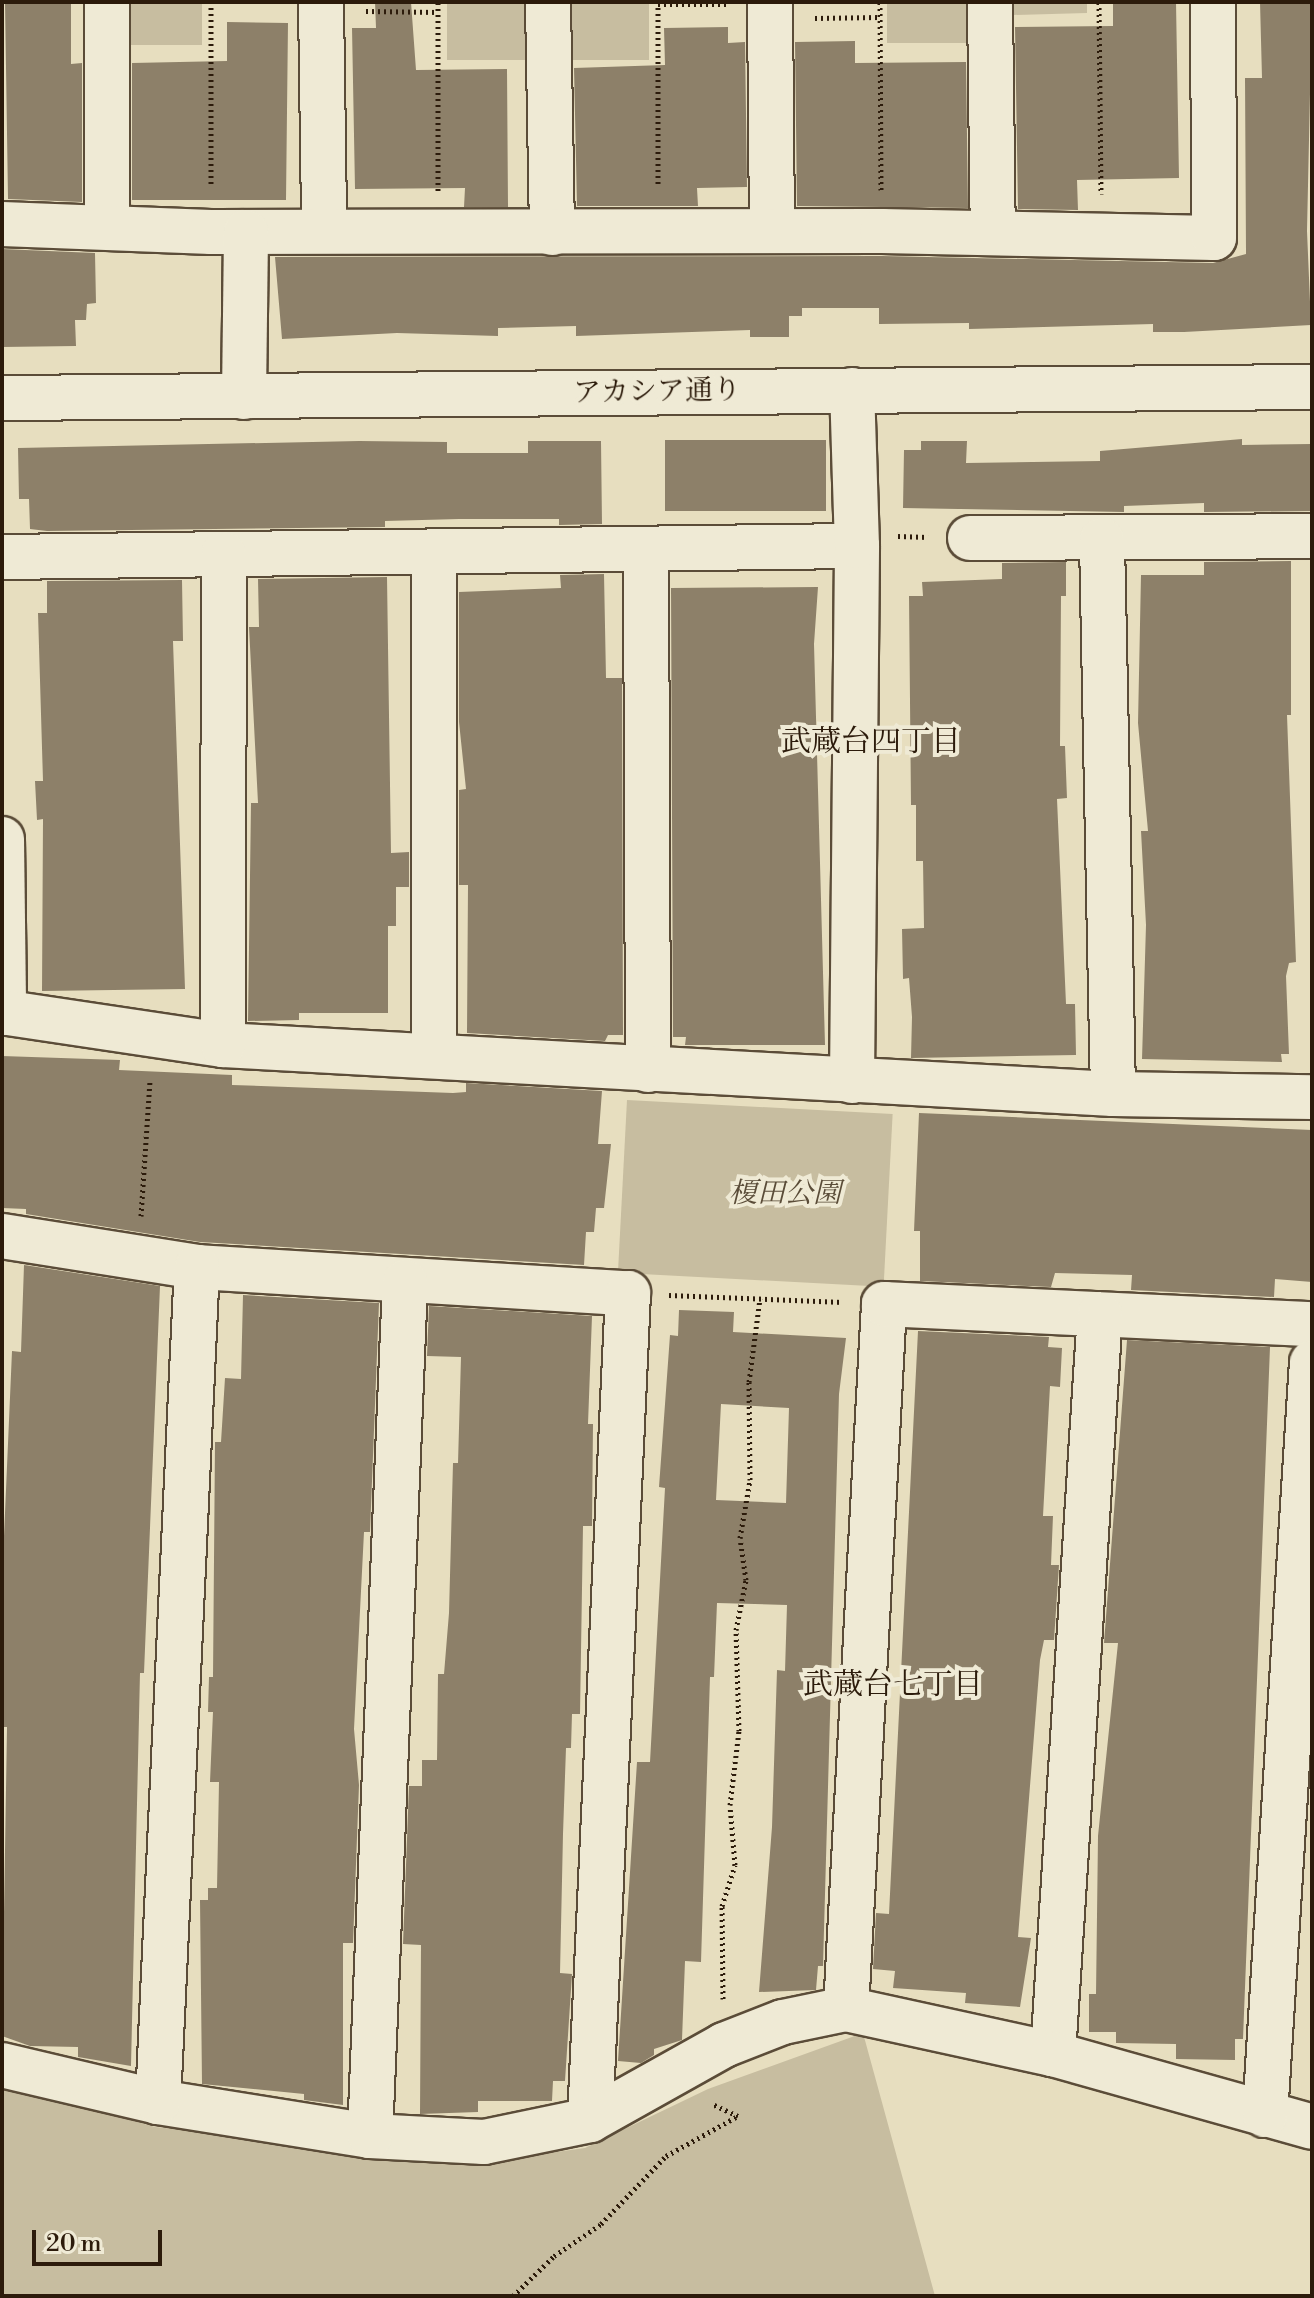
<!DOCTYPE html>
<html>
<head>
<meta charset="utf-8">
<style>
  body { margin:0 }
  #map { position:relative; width:1314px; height:2298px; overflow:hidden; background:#e7debf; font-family:"Libre Bodoni","Noto Serif JP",serif }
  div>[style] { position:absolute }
  .green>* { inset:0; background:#c7bda0; transform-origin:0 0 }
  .building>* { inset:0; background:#8d8069; transform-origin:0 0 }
  .path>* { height:5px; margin-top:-2.5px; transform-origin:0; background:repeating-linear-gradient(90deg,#2c1b0b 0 2px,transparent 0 6px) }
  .roads { filter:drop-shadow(2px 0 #5b4c38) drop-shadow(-2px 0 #5b4c38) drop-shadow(0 2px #5b4c38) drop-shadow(0 -2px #5b4c38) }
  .street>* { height:44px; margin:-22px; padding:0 22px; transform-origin:22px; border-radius:22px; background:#efead5 }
  .secondary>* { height:44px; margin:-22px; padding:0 22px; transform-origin:22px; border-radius:22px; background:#efead5 }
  span { translate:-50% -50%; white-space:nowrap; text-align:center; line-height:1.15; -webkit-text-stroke:8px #efead5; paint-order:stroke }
  .street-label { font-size:28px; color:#2c1b0b }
  .park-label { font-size:28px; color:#5a4c38; font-style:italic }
  .neighbourhood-label { font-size:30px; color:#2c1b0b }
  .frame { position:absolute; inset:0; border:4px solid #2c1b0b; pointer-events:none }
  .scale { position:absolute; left:32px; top:2230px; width:130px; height:36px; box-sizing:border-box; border:4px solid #2c1b0b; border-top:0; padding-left:10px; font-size:24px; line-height:28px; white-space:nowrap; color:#2c1b0b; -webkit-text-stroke:6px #efead5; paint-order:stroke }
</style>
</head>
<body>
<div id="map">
  <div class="green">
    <div style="left:130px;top:2px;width:72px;height:43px"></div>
    <div style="left:447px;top:2px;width:83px;height:58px"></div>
    <div style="left:571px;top:2px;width:78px;height:58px"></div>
    <div style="left:887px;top:2px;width:92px;height:41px"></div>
    <div style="clip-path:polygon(1013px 2px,1087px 2px,1087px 13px,1013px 15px)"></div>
    <div style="left:627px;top:1100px;width:266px;height:173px;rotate:3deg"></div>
    <div style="clip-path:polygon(863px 2033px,935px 2296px,2px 2296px,2px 2084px,155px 2127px,492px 2161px,585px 2148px,708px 2089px)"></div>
  </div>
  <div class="building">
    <div style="clip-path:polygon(5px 2px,71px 2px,71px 64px,82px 63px,82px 202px,8px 199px)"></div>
    <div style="clip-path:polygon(375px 2px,411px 2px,416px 70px,507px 69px,508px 207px,464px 207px,465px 188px,355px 189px,352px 28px,376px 28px)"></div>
    <div style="clip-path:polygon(1113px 2px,1176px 2px,1179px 178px,1077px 180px,1078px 210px,1018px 209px,1015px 27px,1113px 26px)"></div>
    <div style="clip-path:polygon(1260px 2px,1312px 2px,1307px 231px,1311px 325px,1184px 332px,1153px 332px,1153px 324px,969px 329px,969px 323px,879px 324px,879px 308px,802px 308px,802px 316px,789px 316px,789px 337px,750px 337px,750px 330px,576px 336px,576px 326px,498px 328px,498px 336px,397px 333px,282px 339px,275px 257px,882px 256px,1213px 263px,1246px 254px,1245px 78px,1262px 78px)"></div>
    <div style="clip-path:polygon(227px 22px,288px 23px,286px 200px,132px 200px,132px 63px,227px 61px)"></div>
    <div style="clip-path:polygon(728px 27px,728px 43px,745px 42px,747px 187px,697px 188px,698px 206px,577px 206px,574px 68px,665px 65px,664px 28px)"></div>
    <div style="clip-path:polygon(855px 41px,855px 63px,966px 62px,968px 208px,797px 206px,795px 42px)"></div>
    <div style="clip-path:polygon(2px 249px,95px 253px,96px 303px,87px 304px,86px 320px,75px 320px,76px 346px,2px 347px)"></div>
    <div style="clip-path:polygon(1242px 439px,1242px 445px,1312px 444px,1312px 511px,1204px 512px,1204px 503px,1124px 506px,1124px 512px,903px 508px,904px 450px,921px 450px,921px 441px,967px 441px,966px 463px,1100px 461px,1100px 451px)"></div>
    <div style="left:826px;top:440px;width:71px;height:161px;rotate:90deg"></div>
    <div style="clip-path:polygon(359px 441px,447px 442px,447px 453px,528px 453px,528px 441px,601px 441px,602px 524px,559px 525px,559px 519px,459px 519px,385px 521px,385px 527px,47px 531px,30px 529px,29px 499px,19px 499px,18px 448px)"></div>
    <div style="clip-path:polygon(1291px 561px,1291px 715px,1287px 715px,1296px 962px,1289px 963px,1286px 976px,1289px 1054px,1281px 1054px,1282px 1062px,1142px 1059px,1146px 925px,1141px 831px,1148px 831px,1138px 723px,1141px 575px,1204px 575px,1204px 562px)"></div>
    <div style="clip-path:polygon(1066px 562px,1066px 596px,1061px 596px,1060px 746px,1065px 746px,1067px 798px,1057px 799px,1066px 1004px,1075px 1004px,1076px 1055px,911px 1058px,912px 1017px,909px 978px,903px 979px,902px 929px,924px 928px,923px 861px,916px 861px,916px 805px,911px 805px,909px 596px,923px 596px,922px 582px,1002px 579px,1002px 563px)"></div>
    <div style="clip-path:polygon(604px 574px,606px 678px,622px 678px,623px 1035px,608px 1035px,605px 1041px,467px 1033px,468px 885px,459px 885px,459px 790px,466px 789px,459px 722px,459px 592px,561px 588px,560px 575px)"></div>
    <div style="clip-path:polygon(387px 577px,391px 853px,409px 852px,409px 887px,396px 887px,396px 926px,388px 926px,388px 1013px,299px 1013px,299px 1020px,248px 1021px,251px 803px,258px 803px,249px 627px,259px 627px,258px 579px)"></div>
    <div style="clip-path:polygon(182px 580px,183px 641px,173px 641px,185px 989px,42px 991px,43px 819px,37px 820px,35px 781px,43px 781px,38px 613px,47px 613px,47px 581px)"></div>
    <div style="clip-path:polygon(818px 587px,814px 644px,825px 1045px,685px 1045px,686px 1037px,673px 1037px,671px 588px)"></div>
    <div style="clip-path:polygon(2px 1056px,120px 1060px,119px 1070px,232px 1075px,232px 1085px,453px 1093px,466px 1092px,466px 1083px,602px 1091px,598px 1144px,611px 1144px,604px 1208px,596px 1208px,594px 1232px,586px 1232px,584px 1265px,200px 1242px,26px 1214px,26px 1209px,2px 1208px)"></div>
    <div style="clip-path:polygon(919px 1113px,1312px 1130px,1312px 1282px,1275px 1279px,1274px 1297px,1131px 1290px,1132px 1275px,1055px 1273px,1051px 1287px,920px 1281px,920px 1231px,914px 1231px)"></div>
    <div style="clip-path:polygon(24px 1265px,160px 1286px,144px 1673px,140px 1673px,131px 2066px,78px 2057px,78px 2047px,30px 2046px,2px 2036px,7px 1727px,2px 1727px,2px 1582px,12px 1351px,21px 1352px)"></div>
    <div style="clip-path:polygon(243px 1295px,379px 1303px,370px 1532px,364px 1532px,354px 1729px,359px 1785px,353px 1943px,343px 1943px,343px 2105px,304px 2100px,304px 2094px,202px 2084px,200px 1900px,208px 1900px,208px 1888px,217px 1888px,219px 1782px,210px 1782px,213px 1712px,208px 1712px,209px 1677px,213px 1677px,215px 1442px,221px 1442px,225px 1378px,241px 1379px)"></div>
    <div style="clip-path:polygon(429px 1306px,592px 1316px,588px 1424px,593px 1424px,592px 1526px,583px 1526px,580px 1714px,572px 1714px,571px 1748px,566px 1748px,563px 1834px,560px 1973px,572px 1974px,565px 2081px,553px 2081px,552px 2101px,478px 2101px,478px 2112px,420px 2114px,421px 1945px,403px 1944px,409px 1786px,422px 1786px,422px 1760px,437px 1760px,438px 1674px,444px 1674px,449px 1613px,453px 1463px,458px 1463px,461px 1357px,427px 1356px)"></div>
    <div style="clip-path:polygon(evenodd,679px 1310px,734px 1312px,733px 1332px,846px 1338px,839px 1394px,823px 1966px,818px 1966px,816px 1990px,759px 1992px,772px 1827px,777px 1670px,785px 1671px,787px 1605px,717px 1603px,714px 1677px,710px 1677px,701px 1962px,685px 1961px,682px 2040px,654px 2049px,654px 2055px,641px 2063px,618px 2061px,637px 1762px,650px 1762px,665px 1488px,659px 1487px,670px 1335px,678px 1336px,679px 1310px,721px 1404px,789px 1408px,786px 1503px,716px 1500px,721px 1404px)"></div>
    <div style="clip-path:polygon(918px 1331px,1049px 1337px,1048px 1347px,1062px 1348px,1060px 1387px,1050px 1386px,1043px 1516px,1053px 1516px,1051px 1565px,1059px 1565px,1054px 1640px,1044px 1640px,1040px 1660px,1018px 1937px,1031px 1938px,1020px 2007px,965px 2003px,966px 1993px,893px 1988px,895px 1971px,873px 1969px,876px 1913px,889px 1914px)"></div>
    <div style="clip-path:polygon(1127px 1340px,1270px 1347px,1243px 2039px,1235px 2039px,1235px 2060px,1176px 2059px,1176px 2044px,1116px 2043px,1116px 2032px,1089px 2032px,1089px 1994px,1096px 1994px,1098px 1836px,1118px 1643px,1104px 1643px)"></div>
  </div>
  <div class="path">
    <div style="left:211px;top:2px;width:185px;rotate:90deg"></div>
    <div style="left:658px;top:2px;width:185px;rotate:90deg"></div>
    <div style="left:880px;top:2px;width:188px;rotate:89.7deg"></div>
    <div style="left:1099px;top:2px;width:192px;rotate:89.4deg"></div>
    <div style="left:658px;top:4px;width:71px"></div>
    <div style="left:366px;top:11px;width:72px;rotate:0.8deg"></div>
    <div style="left:815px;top:18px;width:65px;rotate:-0.9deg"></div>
    <div style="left:438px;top:191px;width:189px;rotate:-90deg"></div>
    <div style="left:898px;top:536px;width:30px;rotate:2deg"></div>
    <div style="left:141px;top:1216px;width:137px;rotate:-86.2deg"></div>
    <div style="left:669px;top:1295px;width:174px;rotate:2.3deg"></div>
    <div style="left:723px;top:1999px;width:93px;rotate:-90.6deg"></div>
    <div style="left:722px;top:1906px;width:43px;rotate:-72.4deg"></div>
    <div style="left:735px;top:1865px;width:60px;rotate:-94.8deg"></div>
    <div style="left:730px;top:1805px;width:75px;rotate:-83.1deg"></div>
    <div style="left:739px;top:1731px;width:101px;rotate:-91.7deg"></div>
    <div style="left:736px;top:1630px;width:51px;rotate:-78.7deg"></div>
    <div style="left:746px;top:1580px;width:42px;rotate:-98.1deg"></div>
    <div style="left:740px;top:1538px;width:59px;rotate:-80.2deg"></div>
    <div style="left:750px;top:1480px;width:98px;rotate:-90.6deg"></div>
    <div style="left:749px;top:1382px;width:84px;rotate:-82.5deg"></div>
    <div style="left:513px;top:2296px;width:57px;rotate:-44.3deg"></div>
    <div style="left:554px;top:2256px;width:57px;rotate:-34.2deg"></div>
    <div style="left:601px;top:2224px;width:94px;rotate:-46.3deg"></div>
    <div style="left:666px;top:2156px;width:82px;rotate:-29.1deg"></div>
    <div style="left:738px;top:2116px;width:29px;rotate:-155deg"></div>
  </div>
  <div class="roads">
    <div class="street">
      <div style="left:107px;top:2px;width:225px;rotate:90deg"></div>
      <div style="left:321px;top:2px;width:228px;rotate:89.2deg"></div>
      <div style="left:548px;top:2px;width:231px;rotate:89deg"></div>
      <div style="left:770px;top:2px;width:228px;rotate:89.5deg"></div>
      <div style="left:990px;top:2px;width:230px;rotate:89.3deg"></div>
      <div style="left:2px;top:224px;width:209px;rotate:2.2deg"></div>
      <div style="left:211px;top:232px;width:671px;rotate:-0.09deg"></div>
      <div style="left:882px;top:231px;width:332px;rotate:1.2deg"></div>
      <div style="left:1214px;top:238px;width:236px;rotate:-90.2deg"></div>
      <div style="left:244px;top:397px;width:165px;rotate:-89.3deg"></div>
      <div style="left:970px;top:538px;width:342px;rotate:-0.3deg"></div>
      <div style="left:1102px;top:540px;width:554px;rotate:88.86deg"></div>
      <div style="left:646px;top:549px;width:521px;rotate:89.78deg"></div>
      <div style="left:2px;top:557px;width:855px;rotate:-0.74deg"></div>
      <div style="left:2px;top:839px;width:174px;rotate:89.3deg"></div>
      <div style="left:2px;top:1012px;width:223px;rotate:8.5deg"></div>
      <div style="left:223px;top:1045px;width:891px;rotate:3.15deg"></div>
      <div style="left:1113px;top:1094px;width:199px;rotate:0.9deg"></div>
      <div style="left:223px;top:1045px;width:491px;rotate:-89.9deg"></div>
      <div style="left:434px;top:1055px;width:503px;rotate:-90deg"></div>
      <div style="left:852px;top:1081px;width:535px;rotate:-89.46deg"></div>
      <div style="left:857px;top:546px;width:156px;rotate:-91.8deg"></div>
      <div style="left:2px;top:1236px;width:197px;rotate:9deg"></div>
      <div style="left:197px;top:1267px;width:432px;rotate:3.5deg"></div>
      <div style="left:628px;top:1293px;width:828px;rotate:92.63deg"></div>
      <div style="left:846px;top:2009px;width:706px;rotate:-86.91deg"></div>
      <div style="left:884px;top:1304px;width:428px;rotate:2.7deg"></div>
      <div style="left:1053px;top:2054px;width:741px;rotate:-86.37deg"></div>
      <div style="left:2px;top:2065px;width:160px;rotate:13.3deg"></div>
      <div style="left:158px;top:2102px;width:215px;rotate:9.1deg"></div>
      <div style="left:370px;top:2136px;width:114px;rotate:3deg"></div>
      <div style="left:484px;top:2142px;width:108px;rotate:-11.7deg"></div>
      <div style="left:590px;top:2120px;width:154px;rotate:-29.2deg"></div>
      <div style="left:724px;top:2045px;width:63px;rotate:-21.3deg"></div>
      <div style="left:783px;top:2022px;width:64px;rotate:-11.7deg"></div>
      <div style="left:846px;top:2009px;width:212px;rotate:12.3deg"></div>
      <div style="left:1053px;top:2054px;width:269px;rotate:15.7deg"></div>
      <div style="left:158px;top:2102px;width:836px;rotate:-87.33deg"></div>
      <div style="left:1265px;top:2115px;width:754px;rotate:-86.43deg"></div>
      <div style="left:370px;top:2136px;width:855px;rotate:-87.65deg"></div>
    </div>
    <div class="secondary">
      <div style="left:2px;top:398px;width:1310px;rotate:-0.48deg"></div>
    </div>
  </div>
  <div class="street-label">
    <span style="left:657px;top:392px;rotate:-1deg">アカシア通り</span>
  </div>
  <div class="park-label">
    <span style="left:785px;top:1194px">榎田公園</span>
  </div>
  <div class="neighbourhood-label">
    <span style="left:871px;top:742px">武蔵台四丁目</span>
    <span style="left:893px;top:1685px">武蔵台七丁目</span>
  </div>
  <div class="frame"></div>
  <div class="scale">20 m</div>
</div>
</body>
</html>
